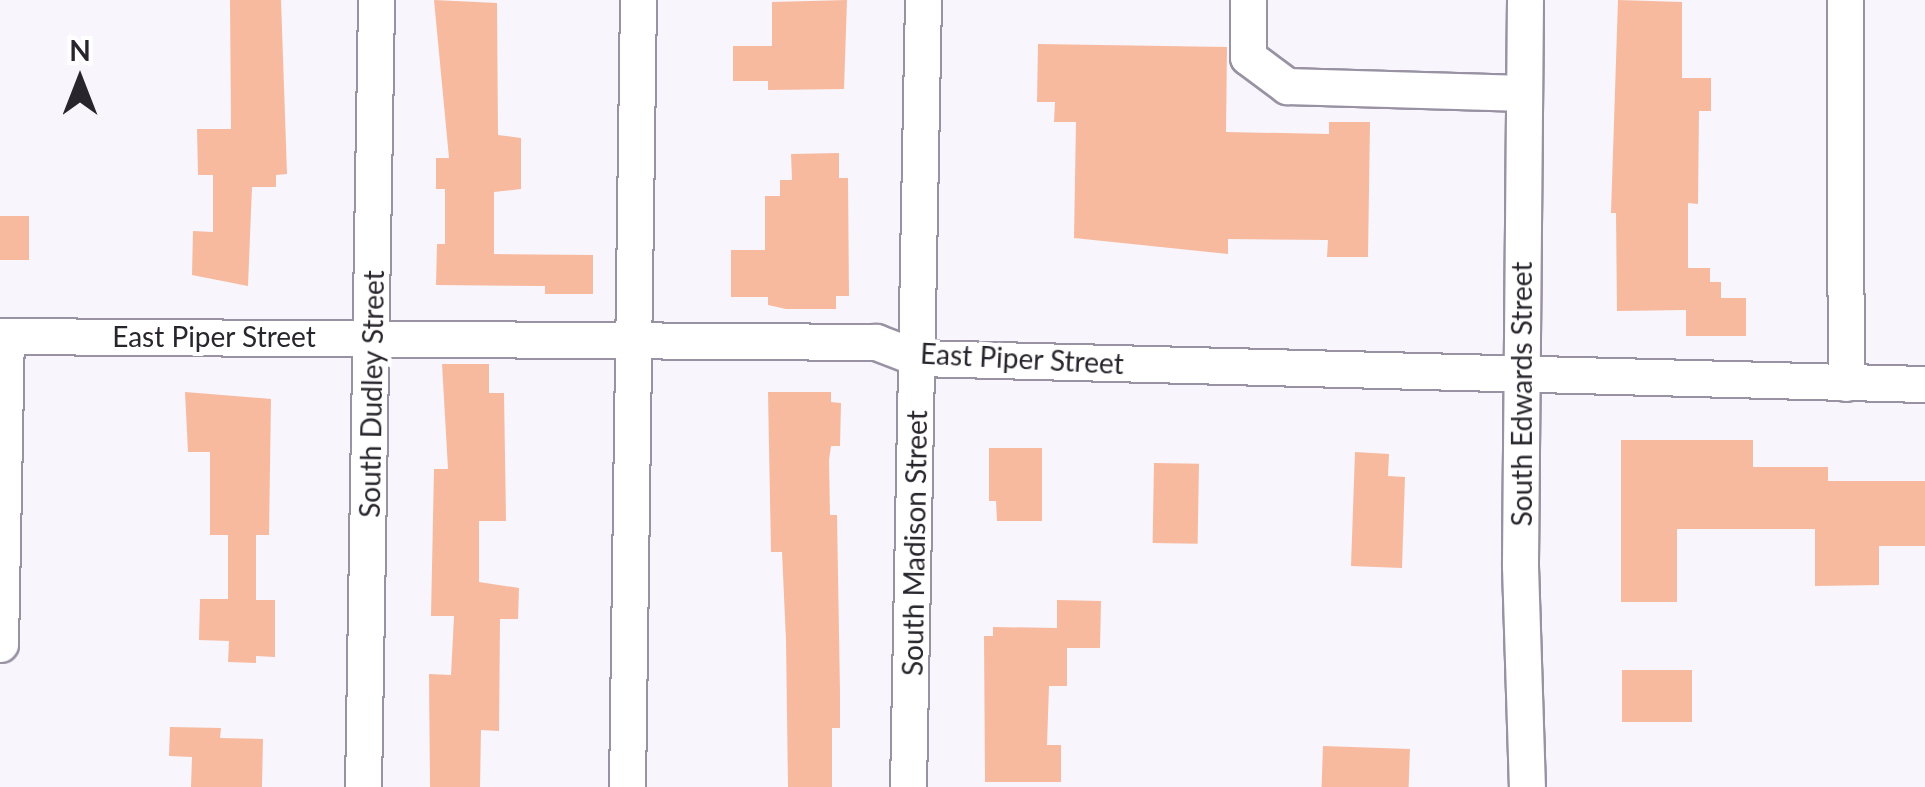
<!DOCTYPE html>
<html>
<head>
<meta charset="utf-8">
<style>
  body { margin:0 }
  #map { position:relative; width:1925px; height:787px; overflow:hidden; background:#f8f5fc; font-family:Lato,sans-serif }
  div>[style] { position:absolute }
  .building>* { inset:0; background:#f7ba9f; transform-origin:0 0 }
  .roads { filter:drop-shadow(2px 0 #9992a3) drop-shadow(-2px 0 #9992a3) drop-shadow(0 2px #9992a3) drop-shadow(0 -2px #9992a3) }
  .minor>* { height:35px; margin:-17.5px; padding:0 17.5px; transform-origin:17.5px; border-radius:17.5px; background:#fff }
  span { translate:-50% -50%; white-space:nowrap; text-align:center; line-height:1.15; -webkit-text-stroke:8px #fff; paint-order:stroke }
  .street-label { font-size:28px; color:#28252c }
  .north { position:absolute; left:30px; top:30px; width:100px; height:100px; -webkit-text-stroke:8px #fff; paint-order:stroke; rotate:0deg; font-size:28px; font-weight:700; line-height:40px; text-align:center; color:#28252c }
  .north::after { content:''; display:block; margin:auto; width:35px; height:45px; background:#28252c; clip-path:polygon(50% 0,100% 100%,50% 72%,0 100%) }
</style>
</head>
<body>
<div id="map">
  <div class="building">
    <div style="clip-path:polygon(230px 0,281px 0,287px 174px,276px 175px,276px 187px,252px 187px,248px 286px,192px 275px,193px 231px,213px 232px,213px 175px,198px 175px,197px 129px,231px 129px)"></div>
    <div style="clip-path:polygon(434px 0,497px 3px,498px 135px,521px 138px,521px 189px,494px 192px,494px 254px,593px 255px,593px 294px,545px 294px,545px 286px,436px 285px,437px 244px,445px 244px,445px 189px,436px 189px,436px 158px,449px 158px)"></div>
    <div style="clip-path:polygon(847px 0,844px 89px,768px 90px,768px 81px,733px 81px,733px 46px,772px 46px,772px 2px)"></div>
    <div style="clip-path:polygon(1618px 0,1682px 2px,1682px 78px,1711px 78px,1711px 111px,1699px 111px,1698px 204px,1688px 203px,1688px 268px,1710px 268px,1710px 282px,1721px 282px,1721px 298px,1746px 298px,1746px 336px,1686px 336px,1686px 310px,1617px 311px,1616px 213px,1611px 213px)"></div>
    <div style="clip-path:polygon(1038px 44px,1227px 47px,1226px 132px,1329px 134px,1329px 122px,1370px 122px,1368px 257px,1327px 257px,1328px 240px,1228px 239px,1228px 254px,1074px 238px,1076px 122px,1054px 122px,1055px 102px,1037px 102px)"></div>
    <div style="clip-path:polygon(839px 153px,839px 178px,848px 178px,849px 296px,836px 296px,836px 309px,786px 309px,768px 305px,768px 297px,731px 297px,731px 250px,765px 250px,765px 196px,780px 196px,780px 180px,792px 180px,791px 154px)"></div>
    <div style="left:0;top:216px;width:29px;height:44px"></div>
    <div style="clip-path:polygon(442px 364px,489px 364px,489px 393px,504px 393px,506px 521px,479px 521px,479px 582px,519px 588px,518px 619px,500px 619px,499px 731px,481px 730px,480px 787px,430px 787px,429px 674px,451px 675px,454px 616px,431px 616px,434px 469px,448px 469px)"></div>
    <div style="clip-path:polygon(185px 392px,271px 399px,269px 535px,256px 535px,256px 600px,275px 600px,275px 657px,256px 656px,256px 663px,228px 662px,229px 641px,199px 640px,200px 599px,228px 599px,228px 535px,210px 535px,210px 452px,188px 452px)"></div>
    <div style="clip-path:polygon(768px 392px,831px 392px,831px 402px,841px 403px,840px 446px,831px 446px,829px 460px,830px 515px,837px 515px,840px 693px,840px 728px,832px 728px,832px 787px,788px 787px,786px 640px,782px 552px,771px 552px)"></div>
    <div style="clip-path:polygon(1621px 440px,1753px 440px,1753px 467px,1828px 467px,1828px 481px,1925px 481px,1925px 546px,1879px 546px,1879px 585px,1815px 586px,1815px 529px,1677px 529px,1677px 602px,1621px 602px)"></div>
    <div style="clip-path:polygon(989px 448px,1042px 448px,1042px 521px,997px 521px,996px 501px,989px 501px)"></div>
    <div style="clip-path:polygon(1355px 452px,1389px 454px,1388px 476px,1405px 477px,1402px 568px,1351px 566px)"></div>
    <div style="left:1154px;top:463px;width:45px;height:80px;rotate:1deg"></div>
    <div style="clip-path:polygon(1057px 600px,1101px 601px,1100px 648px,1067px 648px,1067px 686px,1049px 686px,1047px 745px,1061px 745px,1061px 782px,985px 782px,984px 636px,993px 636px,993px 627px,1057px 628px)"></div>
    <div style="left:1622px;top:670px;width:70px;height:52px"></div>
    <div style="clip-path:polygon(170px 727px,221px 728px,220px 738px,263px 739px,262px 787px,191px 787px,192px 757px,169px 756px)"></div>
    <div style="left:1323px;top:746px;width:87px;height:41px;rotate:2deg"></div>
  </div>
  <div class="roads">
    <div class="minor">
      <div style="left:1248px;top:0;width:57px;rotate:90deg"></div>
      <div style="left:1248px;top:57px;width:49px;rotate:36.6deg"></div>
      <div style="left:1287px;top:86px;width:237px;rotate:1.7deg"></div>
      <div style="left:1525px;top:0;width:566px;rotate:90.51deg"></div>
      <div style="left:1520px;top:566px;width:221px;rotate:88.2deg"></div>
      <div style="left:1845px;top:0;width:383px;rotate:89.9deg"></div>
      <div style="left:0;top:336px;width:876px;rotate:0.39deg"></div>
      <div style="left:876px;top:342px;width:45px;rotate:20.9deg"></div>
      <div style="left:918px;top:358px;width:1007px;rotate:1.48deg"></div>
      <div style="left:0;top:644px;width:308px;rotate:-88.9deg"></div>
      <div style="left:363px;top:787px;width:787px;rotate:-89.05deg"></div>
      <div style="left:627px;top:787px;width:787px;rotate:-89.2deg"></div>
      <div style="left:908px;top:787px;width:787px;rotate:-88.91deg"></div>
    </div>
  </div>
  <div class="street-label">
    <span style="left:214px;top:336px">East Piper Street</span>
    <span style="left:1022px;top:358px;rotate:3deg">East Piper Street</span>
    <span style="left:371px;top:394px;rotate:-89deg">South Dudley Street</span>
    <span style="left:1521px;top:394px;rotate:-90deg">South Edwards Street</span>
    <span style="left:914px;top:543px;rotate:-89deg">South Madison Street</span>
  </div>
  <div class="north">N</div>
</div>
</body>
</html>
